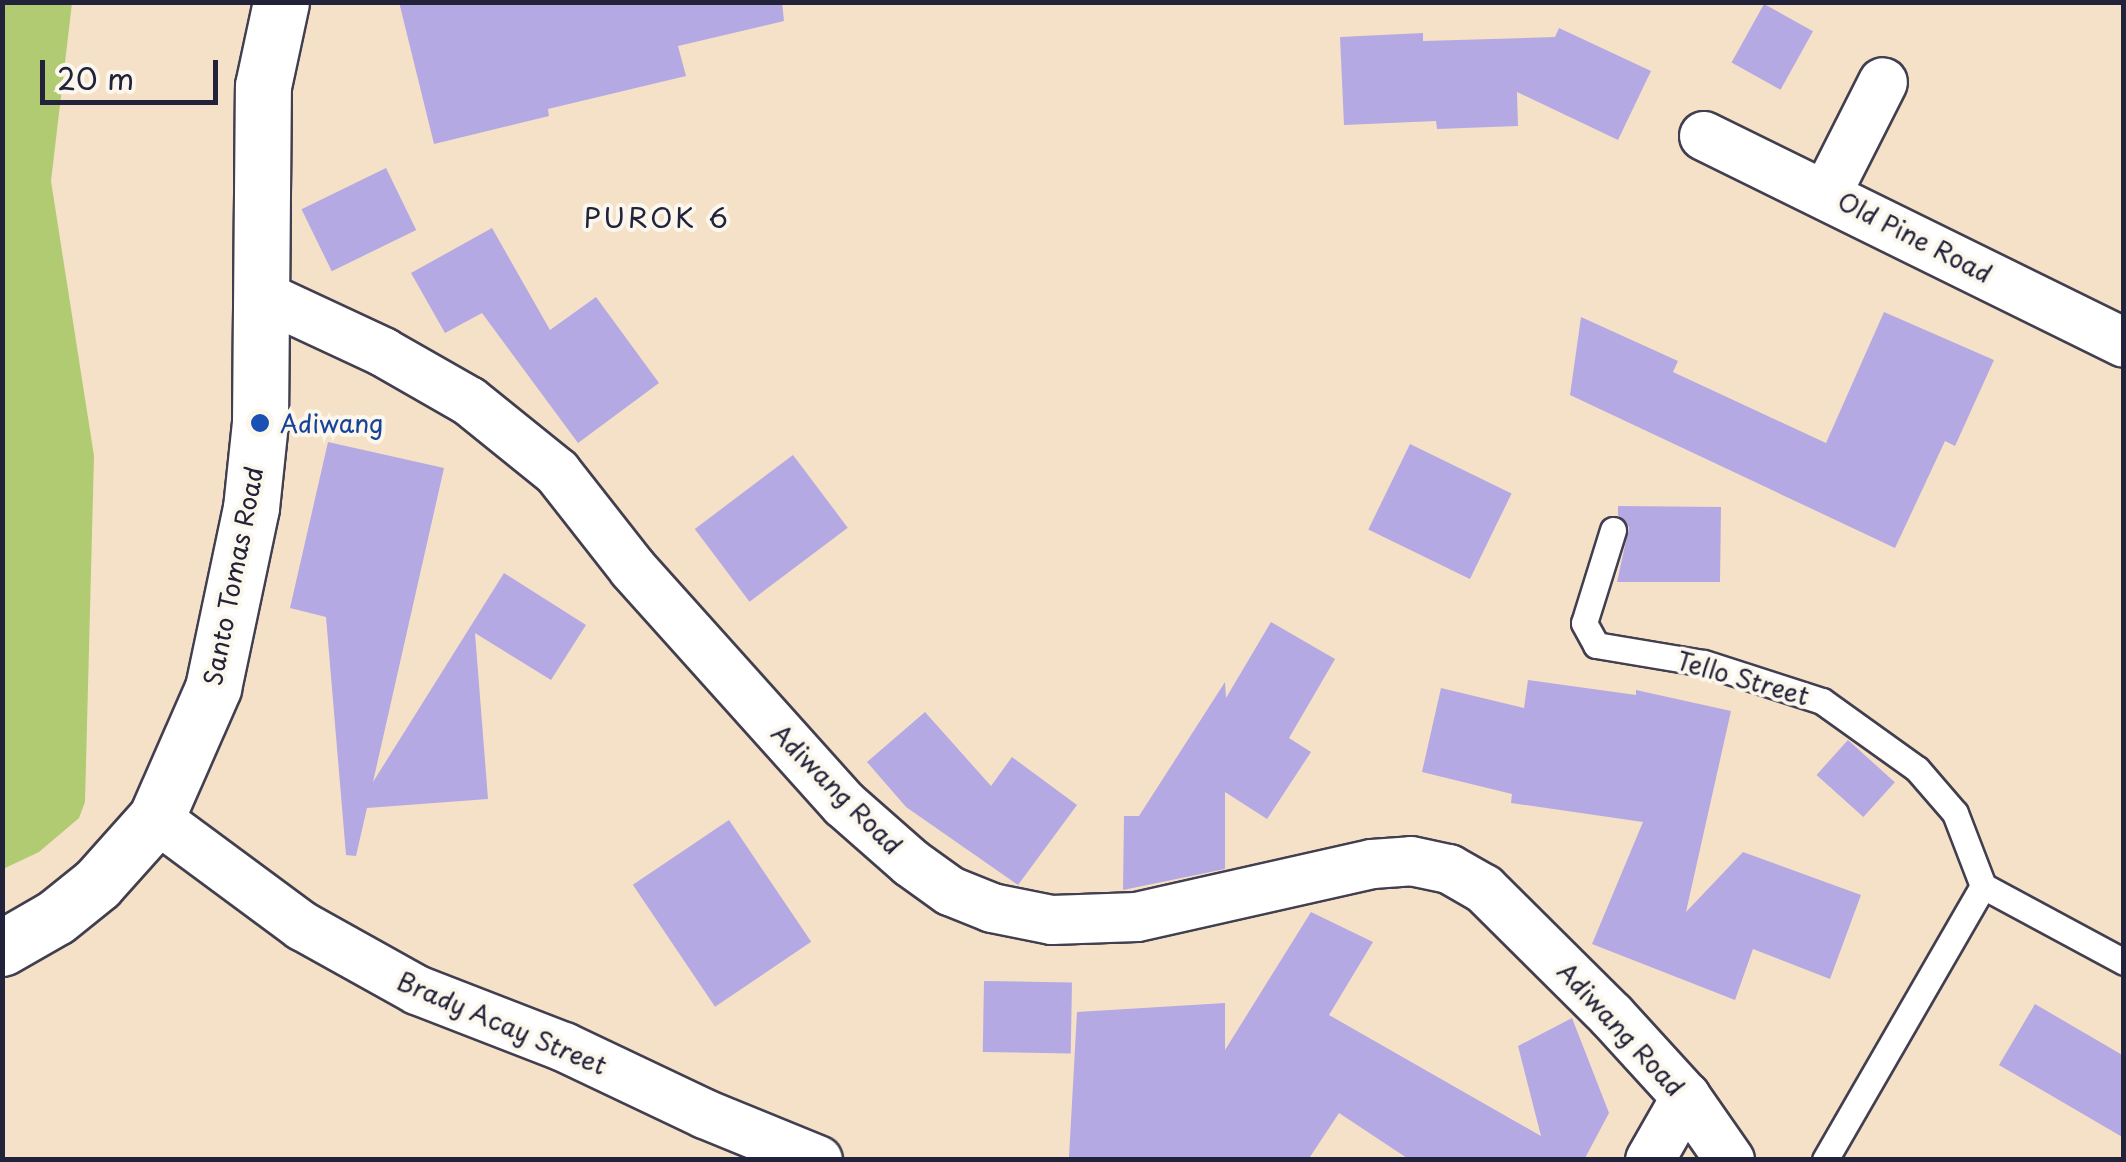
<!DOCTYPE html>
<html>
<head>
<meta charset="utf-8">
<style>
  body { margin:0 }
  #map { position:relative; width:2126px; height:1162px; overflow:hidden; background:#f5e1c7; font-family:"Playpen Sans",sans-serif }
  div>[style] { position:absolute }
  .green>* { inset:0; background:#b0cb71 }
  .building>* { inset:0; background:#b5a9e3; transform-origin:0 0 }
  .roads { filter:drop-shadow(2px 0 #423f50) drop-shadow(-2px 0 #423f50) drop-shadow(0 2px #423f50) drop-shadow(0 -2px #423f50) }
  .service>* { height:25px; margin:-12.5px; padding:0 12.5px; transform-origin:12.5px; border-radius:12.5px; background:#fff }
  .minor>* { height:48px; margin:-24px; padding:0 24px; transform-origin:24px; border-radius:24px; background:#fff }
  .tertiary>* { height:55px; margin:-27.5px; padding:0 27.5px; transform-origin:27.5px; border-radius:27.5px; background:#fff }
  .dots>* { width:28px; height:28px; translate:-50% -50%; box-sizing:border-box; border:5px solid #fbf7ec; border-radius:50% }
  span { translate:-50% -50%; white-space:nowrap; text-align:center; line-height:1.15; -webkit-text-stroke:8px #fbf7ec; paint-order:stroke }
  .street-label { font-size:25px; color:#22223b }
  .transit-label { font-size:25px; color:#164399 }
  .left { translate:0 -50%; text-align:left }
  .neighbourhood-label { font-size:28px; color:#22223b; letter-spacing:2.5px }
  .frame { position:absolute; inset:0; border:5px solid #22223b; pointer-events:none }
  .scale { position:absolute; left:40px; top:60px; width:178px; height:45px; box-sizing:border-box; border:5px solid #22223b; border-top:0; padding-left:12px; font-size:30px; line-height:35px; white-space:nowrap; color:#22223b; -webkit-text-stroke:8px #fbf7ec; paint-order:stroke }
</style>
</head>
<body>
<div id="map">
  <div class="green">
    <div style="clip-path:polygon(3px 2px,72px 3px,51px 181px,94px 456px,85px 802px,79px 818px,39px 852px,3px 869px)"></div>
  </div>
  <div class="building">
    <div style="clip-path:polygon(399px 2px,782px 2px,784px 21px,678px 46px,686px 76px,548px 109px,549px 116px,434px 144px)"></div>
    <div style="left:1764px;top:4px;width:56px;height:67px;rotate:29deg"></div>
    <div style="clip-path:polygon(1559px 28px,1651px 71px,1618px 140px,1517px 92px,1518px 126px,1437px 129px,1436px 121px,1344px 125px,1340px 37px,1423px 33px,1423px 41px,1555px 37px)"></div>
    <div style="left:386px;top:168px;width:69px;height:94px;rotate:64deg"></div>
    <div style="clip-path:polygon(492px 228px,550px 330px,596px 297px,659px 383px,578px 443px,482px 313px,445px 333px,411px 273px)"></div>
    <div style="clip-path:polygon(1884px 312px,1994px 360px,1955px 446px,1945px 441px,1895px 548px,1570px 395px,1581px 317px,1678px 361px,1673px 372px,1826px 443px)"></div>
    <div style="clip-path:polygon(328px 442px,444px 468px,373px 782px,504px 573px,586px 625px,551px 680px,475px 633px,488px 799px,367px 808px,356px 856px,346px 855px,326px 617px,290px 608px)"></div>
    <div style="left:1410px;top:444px;width:113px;height:95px;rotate:26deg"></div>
    <div style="left:793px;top:455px;width:91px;height:123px;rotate:53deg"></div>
    <div style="clip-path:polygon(1618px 506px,1721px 507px,1720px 582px,1617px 582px,1629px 527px,1618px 515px)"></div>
    <div style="clip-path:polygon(1271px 622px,1335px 659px,1289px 738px,1311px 752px,1267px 819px,1225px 792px,1225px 869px,1123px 890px,1124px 816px,1139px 816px,1225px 682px,1226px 698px)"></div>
    <div style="clip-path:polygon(1528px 680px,1636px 695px,1636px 690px,1731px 711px,1686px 912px,1743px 852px,1861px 895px,1830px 979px,1753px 949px,1735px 1000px,1592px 944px,1643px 822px,1511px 803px,1512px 794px,1422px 772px,1441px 688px,1524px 708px)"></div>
    <div style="clip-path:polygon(925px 712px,991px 786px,1012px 757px,1077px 805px,1018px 885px,906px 807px,867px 762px)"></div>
    <div style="left:1848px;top:740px;width:63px;height:47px;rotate:42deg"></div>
    <div style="left:729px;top:820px;width:147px;height:116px;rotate:56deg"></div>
    <div style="clip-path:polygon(1311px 912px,1373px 942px,1329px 1015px,1541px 1136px,1518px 1046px,1572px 1018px,1609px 1113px,1584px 1160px,1410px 1160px,1339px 1113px,1308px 1160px,1069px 1157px,1077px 1012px,1225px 1003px,1225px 1050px)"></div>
    <div style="left:984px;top:981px;width:88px;height:71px;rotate:1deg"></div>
    <div style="clip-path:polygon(2035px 1004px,2124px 1056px,2124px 1138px,1999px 1065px)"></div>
  </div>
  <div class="roads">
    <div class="service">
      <div style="left:1613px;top:530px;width:97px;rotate:107.3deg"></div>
      <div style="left:1584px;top:623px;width:25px;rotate:61deg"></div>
      <div style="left:1596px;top:645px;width:109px;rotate:9.5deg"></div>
      <div style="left:1704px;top:663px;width:124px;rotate:17.9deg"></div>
      <div style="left:1822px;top:701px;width:117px;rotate:35.6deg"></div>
      <div style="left:1917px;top:769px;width:58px;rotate:49.2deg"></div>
      <div style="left:1955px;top:813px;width:78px;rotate:69deg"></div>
      <div style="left:1983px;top:886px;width:316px;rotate:120deg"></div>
      <div style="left:1983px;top:886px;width:160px;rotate:28.3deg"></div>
    </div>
    <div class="minor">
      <div style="left:1704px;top:136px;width:468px;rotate:26.2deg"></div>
      <div style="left:1827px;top:193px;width:124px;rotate:-63.2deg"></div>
      <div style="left:261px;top:295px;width:135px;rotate:25deg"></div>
      <div style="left:383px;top:352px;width:99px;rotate:29.7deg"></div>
      <div style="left:469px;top:401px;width:113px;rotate:38.9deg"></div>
      <div style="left:557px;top:472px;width:123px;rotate:51.9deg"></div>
      <div style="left:633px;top:569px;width:316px;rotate:48.1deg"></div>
      <div style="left:844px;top:804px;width:89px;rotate:41.4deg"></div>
      <div style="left:911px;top:863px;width:48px;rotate:35.7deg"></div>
      <div style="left:950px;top:891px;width:45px;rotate:22deg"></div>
      <div style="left:992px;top:908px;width:61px;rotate:11.3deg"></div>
      <div style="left:1052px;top:920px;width:85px;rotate:-2deg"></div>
      <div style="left:1137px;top:917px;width:241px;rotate:-12.7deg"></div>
      <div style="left:1372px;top:864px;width:39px;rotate:-4deg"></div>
      <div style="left:1411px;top:861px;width:39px;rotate:12deg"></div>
      <div style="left:1449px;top:869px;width:40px;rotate:29.7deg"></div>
      <div style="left:1484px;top:889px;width:179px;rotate:44.8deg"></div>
      <div style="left:1611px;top:1015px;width:111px;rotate:47.6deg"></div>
      <div style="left:1686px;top:1097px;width:77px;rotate:55.1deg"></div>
      <div style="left:156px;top:818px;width:182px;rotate:36.5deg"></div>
      <div style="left:302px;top:926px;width:132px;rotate:29.1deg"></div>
      <div style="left:417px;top:990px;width:158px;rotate:21.2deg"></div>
      <div style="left:564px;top:1047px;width:156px;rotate:25.4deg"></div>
      <div style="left:705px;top:1114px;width:122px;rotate:22.2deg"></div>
      <div style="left:1650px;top:1160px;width:73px;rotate:-60.3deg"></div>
    </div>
    <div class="tertiary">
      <div style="left:2px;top:948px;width:62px;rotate:-29.9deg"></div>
      <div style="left:56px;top:917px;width:53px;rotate:-38.8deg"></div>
      <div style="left:97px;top:884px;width:89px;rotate:-48.2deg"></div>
      <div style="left:156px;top:818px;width:142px;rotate:-66.3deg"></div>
      <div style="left:213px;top:688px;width:184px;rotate:-78.1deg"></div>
      <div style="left:251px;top:508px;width:85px;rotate:-84deg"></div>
      <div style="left:260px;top:423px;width:337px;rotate:-89.5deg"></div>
      <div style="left:263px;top:86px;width:86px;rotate:-77.9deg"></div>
    </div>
  </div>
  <div class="dots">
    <div style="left:260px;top:423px;background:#1a4fb4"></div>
  </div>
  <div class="street-label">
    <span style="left:1915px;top:237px;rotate:27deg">Old Pine Road</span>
    <span style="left:233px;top:576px;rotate:-79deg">Santo Tomas Road</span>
    <span style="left:1743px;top:678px;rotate:16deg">Tello Street</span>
    <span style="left:837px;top:789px;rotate:45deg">Adiwang Road</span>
    <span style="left:502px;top:1023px;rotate:23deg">Brady Acay Street</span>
    <span style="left:1621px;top:1029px;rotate:47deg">Adiwang Road</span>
  </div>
  <div class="transit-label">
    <span class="left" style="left:280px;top:423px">Adiwang</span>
  </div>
  <div class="neighbourhood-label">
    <span style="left:657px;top:217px">PUROK 6</span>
  </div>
  <div class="frame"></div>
  <div class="scale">20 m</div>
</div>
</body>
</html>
